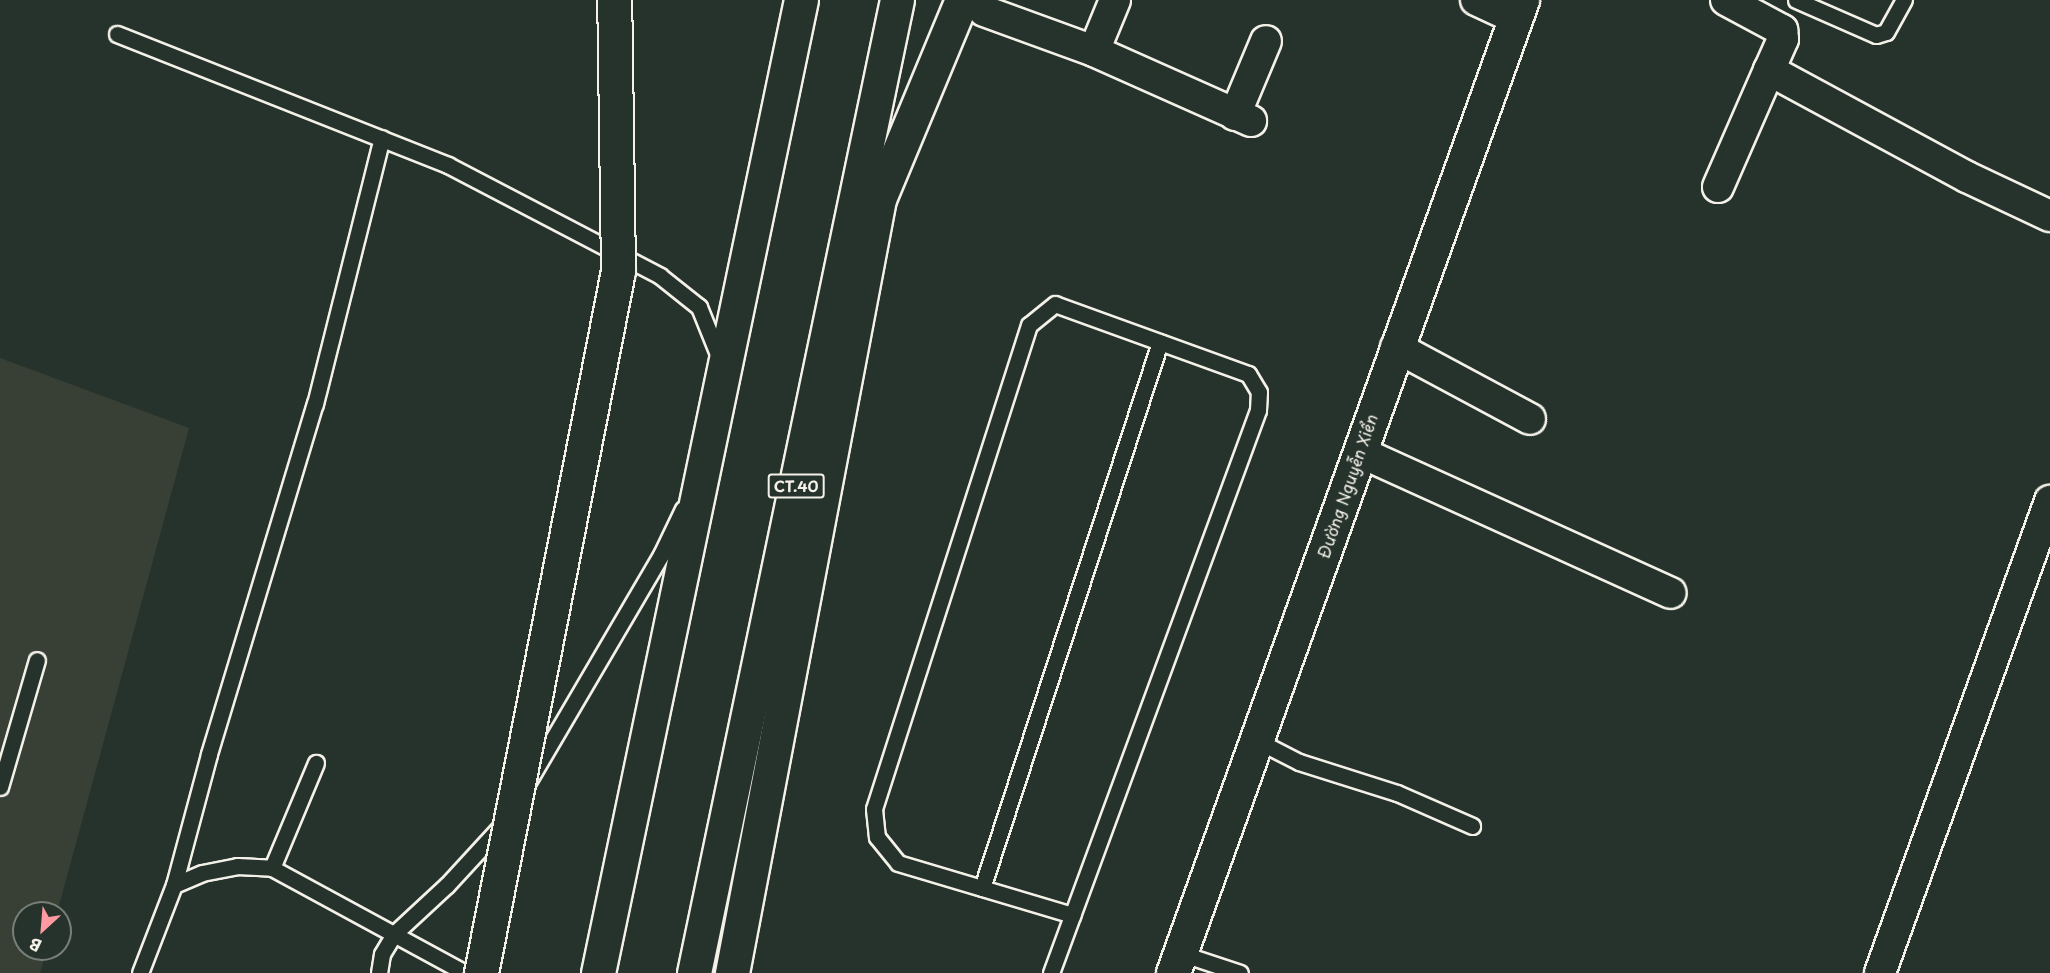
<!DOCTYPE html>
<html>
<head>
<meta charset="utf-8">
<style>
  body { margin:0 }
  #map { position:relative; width:2050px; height:973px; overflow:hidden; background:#26332d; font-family:"Playpen Sans",sans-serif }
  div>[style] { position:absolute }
  .built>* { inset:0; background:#384036 }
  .roads { filter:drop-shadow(2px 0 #f4f1e8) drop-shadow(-2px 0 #f4f1e8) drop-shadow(0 2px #f4f1e8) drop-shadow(0 -2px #f4f1e8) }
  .service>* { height:15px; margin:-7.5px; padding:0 7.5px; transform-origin:7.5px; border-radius:7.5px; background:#26332d }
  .minor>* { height:30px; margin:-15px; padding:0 15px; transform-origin:15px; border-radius:15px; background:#26332d }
  .secondary>* { height:33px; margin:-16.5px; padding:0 16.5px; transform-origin:16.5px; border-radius:16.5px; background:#26332d }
  .motorway>* { height:33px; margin:-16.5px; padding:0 16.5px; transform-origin:16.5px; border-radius:16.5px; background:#26332d }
  .bridges { filter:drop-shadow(2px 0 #f4f1e8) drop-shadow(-2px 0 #f4f1e8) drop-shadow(0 2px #f4f1e8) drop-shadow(0 -2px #f4f1e8) }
  .motorway-bridge>* { height:33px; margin:-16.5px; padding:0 16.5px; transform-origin:16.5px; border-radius:16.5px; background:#26332d }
  span { translate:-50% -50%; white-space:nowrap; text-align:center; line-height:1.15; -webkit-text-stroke:4.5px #26332d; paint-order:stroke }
  .shield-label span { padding:2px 4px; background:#26332d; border:2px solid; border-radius:4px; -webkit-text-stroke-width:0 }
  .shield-label { font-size:15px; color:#f4f1e8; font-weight:700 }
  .street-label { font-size:16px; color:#f4f1e8 }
  .north { position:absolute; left:12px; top:901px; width:60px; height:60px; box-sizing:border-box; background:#26332d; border:2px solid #787f78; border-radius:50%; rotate:206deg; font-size:16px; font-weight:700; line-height:24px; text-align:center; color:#f4f1e8 }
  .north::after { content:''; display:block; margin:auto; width:21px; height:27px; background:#ff9aa2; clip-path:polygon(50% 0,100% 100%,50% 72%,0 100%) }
</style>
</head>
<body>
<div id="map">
  <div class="built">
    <div style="clip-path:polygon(0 358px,189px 428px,57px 913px,24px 913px,24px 949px,47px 949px,40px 973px,0 973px)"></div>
  </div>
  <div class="roads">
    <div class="service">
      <div style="left:1796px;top:0;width:87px;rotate:23.6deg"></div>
      <div style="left:1876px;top:35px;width:10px;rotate:-17deg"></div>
      <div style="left:1886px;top:32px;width:37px;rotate:-61deg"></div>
      <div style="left:117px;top:34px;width:356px;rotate:21.6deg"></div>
      <div style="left:448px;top:165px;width:239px;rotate:27.6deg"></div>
      <div style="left:660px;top:276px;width:50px;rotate:38.5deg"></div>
      <div style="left:699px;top:307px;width:56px;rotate:68deg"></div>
      <div style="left:1256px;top:740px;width:48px;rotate:27.1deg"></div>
      <div style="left:1299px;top:762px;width:103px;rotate:17.6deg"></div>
      <div style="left:1397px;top:793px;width:82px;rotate:23.7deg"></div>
      <div style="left:529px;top:780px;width:261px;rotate:-59.6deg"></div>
      <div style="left:661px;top:555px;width:51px;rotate:-64.4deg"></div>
      <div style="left:0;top:787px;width:132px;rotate:-73.8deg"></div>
      <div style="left:272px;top:868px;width:114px;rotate:-67.3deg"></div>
      <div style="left:174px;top:885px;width:136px;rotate:-75deg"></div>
      <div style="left:209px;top:754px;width:366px;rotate:-73.2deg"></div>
      <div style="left:315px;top:404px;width:274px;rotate:-75.9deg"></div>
      <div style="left:982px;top:888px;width:574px;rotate:-71.94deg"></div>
      <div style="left:1180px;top:953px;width:63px;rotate:18.4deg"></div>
      <div style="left:140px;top:973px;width:94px;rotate:-68.9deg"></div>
      <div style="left:174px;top:885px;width:30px;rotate:-23deg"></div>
      <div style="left:202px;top:873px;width:36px;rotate:-11deg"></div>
      <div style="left:237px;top:866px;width:35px;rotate:3deg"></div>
      <div style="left:272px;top:868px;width:220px;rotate:28.5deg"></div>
      <div style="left:379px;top:973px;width:19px;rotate:-81deg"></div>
      <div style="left:382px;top:954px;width:23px;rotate:-59deg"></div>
      <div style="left:394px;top:934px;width:72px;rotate:-42.8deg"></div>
      <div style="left:447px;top:885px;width:83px;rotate:-47.4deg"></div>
      <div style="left:1051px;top:973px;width:600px;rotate:-69.81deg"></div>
      <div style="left:1258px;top:410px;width:18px;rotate:-87deg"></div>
      <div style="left:1259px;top:392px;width:21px;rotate:-121deg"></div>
      <div style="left:1248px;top:374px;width:205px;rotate:-160.1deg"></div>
      <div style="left:1055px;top:304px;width:33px;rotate:141deg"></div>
      <div style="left:1029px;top:325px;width:508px;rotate:107.76deg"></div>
      <div style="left:874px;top:809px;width:28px;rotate:84deg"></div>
      <div style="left:877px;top:837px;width:33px;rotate:51deg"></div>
      <div style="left:898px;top:863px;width:182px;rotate:16.6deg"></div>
    </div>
    <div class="minor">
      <div style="left:1115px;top:0;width:55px;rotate:112.4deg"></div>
      <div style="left:1094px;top:51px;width:172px;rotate:24deg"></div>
      <div style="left:1476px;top:0;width:43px;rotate:24.8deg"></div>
      <div style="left:1726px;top:0;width:64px;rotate:28.2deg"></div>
      <div style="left:1782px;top:30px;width:9px;rotate:84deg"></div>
      <div style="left:1783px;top:39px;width:34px;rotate:114deg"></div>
      <div style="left:984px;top:11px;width:117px;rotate:20deg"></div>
      <div style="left:1235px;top:115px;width:80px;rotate:-67.3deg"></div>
      <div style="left:1718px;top:187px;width:128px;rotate:-66.4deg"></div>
      <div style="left:1769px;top:70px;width:225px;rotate:28.4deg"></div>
      <div style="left:1967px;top:177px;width:92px;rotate:25.2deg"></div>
      <div style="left:1396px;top:347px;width:152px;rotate:28.2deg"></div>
      <div style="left:1360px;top:452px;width:341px;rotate:24.4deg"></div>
      <div style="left:1880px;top:973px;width:502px;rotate:-70.19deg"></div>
    </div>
    <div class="secondary">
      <div style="left:1173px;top:973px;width:1034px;rotate:-70.27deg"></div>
    </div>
    <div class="motorway">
      <div style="left:598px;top:973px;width:994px;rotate:-78.22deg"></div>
      <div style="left:694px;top:973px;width:994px;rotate:-78.22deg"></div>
      <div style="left:732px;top:973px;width:788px;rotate:-79.25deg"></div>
      <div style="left:879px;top:199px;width:216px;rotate:-67.4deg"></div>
    </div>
  </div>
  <div class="bridges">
    <div class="motorway-bridge">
      <div style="left:481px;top:973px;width:715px;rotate:-78.96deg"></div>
      <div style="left:618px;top:271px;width:271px;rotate:-90.8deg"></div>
    </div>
  </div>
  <div class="shield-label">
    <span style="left:796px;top:486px">CT.40</span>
  </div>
  <div class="street-label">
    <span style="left:1347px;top:486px;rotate:-71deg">Đường Nguyễn Xiển</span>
  </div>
  <div class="north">B</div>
</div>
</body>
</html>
